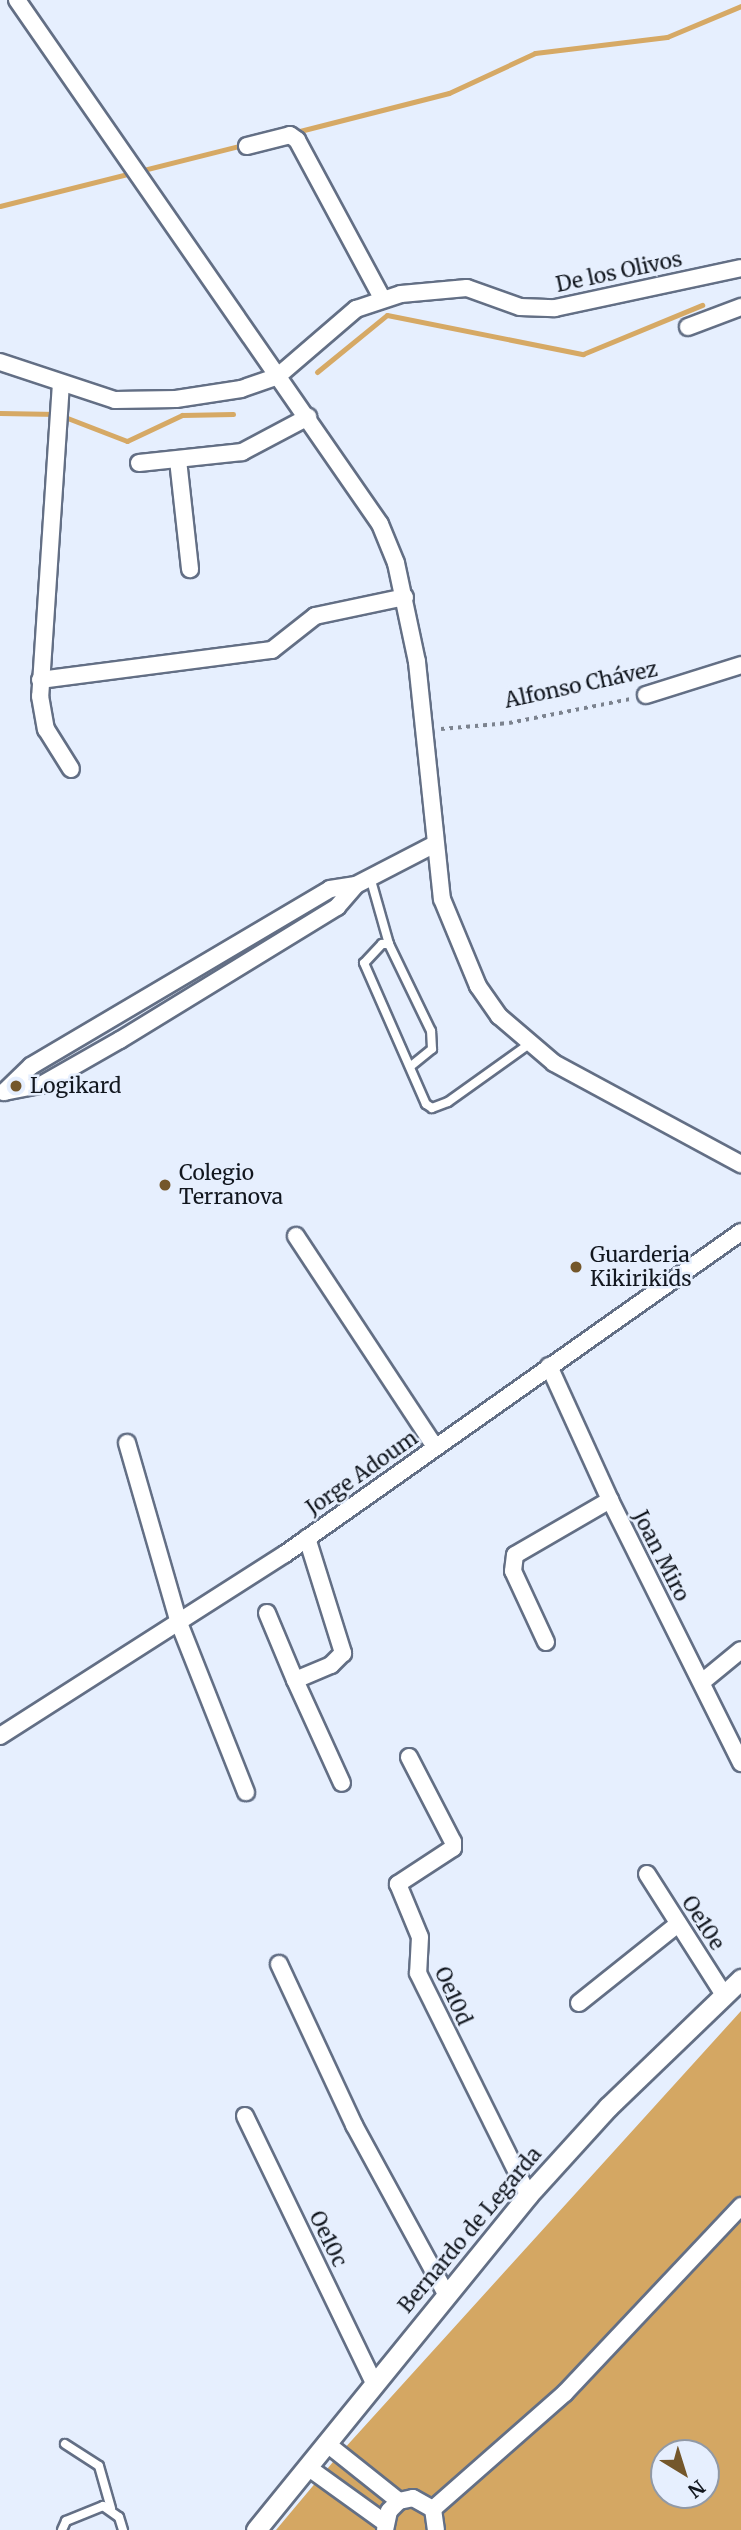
<!DOCTYPE html>
<html>
<head>
<meta charset="utf-8">
<style>
  body { margin:0 }
  #map { position:relative; width:741px; height:2530px; overflow:hidden; background:#e6effe; font-family:Merriweather,serif }
  div>[style] { position:absolute }
  .forest>* { inset:0; background:#d4a763 }
  .stream>* { height:5px; margin:-2.5px; padding:0 2.5px; transform-origin:2.5px; border-radius:2.5px; background:#d6a965 }
  .path>* { height:3.5px; margin-top:-1.75px; transform-origin:0; background:repeating-linear-gradient(90deg,#7c838f 0 3.5px,transparent 0 8.5px) }
  .roads { filter:drop-shadow(2px 0 #636f85) drop-shadow(-2px 0 #636f85) drop-shadow(0 2px #636f85) drop-shadow(0 -2px #636f85) }
  .service>* { height:8px; margin:-4px; padding:0 4px; transform-origin:4px; border-radius:4px; background:#fff }
  .minor>* { height:16px; margin:-8px; padding:0 8px; transform-origin:8px; border-radius:8px; background:#fff }
  .tertiary>* { height:19px; margin:-9.5px; padding:0 9.5px; transform-origin:9.5px; border-radius:9.5px; background:#fff }
  .dots>* { width:19px; height:19px; translate:-50% -50%; box-sizing:border-box; border:4px solid #e6effe; border-radius:50% }
  span { translate:-50% -50%; white-space:nowrap; text-align:center; line-height:1.15; -webkit-text-stroke:5px #e6effe; paint-order:stroke }
  .street-label { font-size:21px; color:#12171f }
  .poi-label { font-size:21px; color:#12171f }
  .left { translate:0 -50%; text-align:left }
  .north { position:absolute; left:650px; top:2439px; width:70px; height:70px; box-sizing:border-box; background:#e6effe; border:2px solid #9199a5; border-radius:50%; rotate:142deg; font-size:19px; font-weight:700; line-height:28px; text-align:center; color:#12171f }
  .north::after { content:''; display:block; margin:auto; width:24px; height:32px; background:#74572b; clip-path:polygon(50% 0,100% 100%,50% 72%,0 100%) }
</style>
</head>
<body>
<div id="map">
  <div class="forest">
    <div style="clip-path:polygon(evenodd,741px 2011px,741px 2530px,276px 2530px,343px 2450px,741px 2011px,664px 2453px,706px 2453px,706px 2495px,664px 2495px,664px 2453px)"></div>
  </div>
  <div class="stream">
    <div style="left:292px;top:133px;width:162px;rotate:-14.3deg"></div>
    <div style="left:449px;top:93px;width:95px;rotate:-24.9deg"></div>
    <div style="left:535px;top:53px;width:133px;rotate:-6.9deg"></div>
    <div style="left:667px;top:37px;width:80px;rotate:-22.7deg"></div>
    <div style="left:0;top:206px;width:254px;rotate:-14.1deg"></div>
    <div style="left:317px;top:372px;width:90px;rotate:-39.2deg"></div>
    <div style="left:387px;top:315px;width:200px;rotate:11.3deg"></div>
    <div style="left:583px;top:354px;width:129px;rotate:-22.4deg"></div>
    <div style="left:0;top:413px;width:57px;rotate:1deg"></div>
    <div style="left:57px;top:414px;width:75px;rotate:21.1deg"></div>
    <div style="left:127px;top:441px;width:61px;rotate:-25.3deg"></div>
    <div style="left:182px;top:415px;width:51px;rotate:-1.1deg"></div>
  </div>
  <div class="path">
    <div style="left:441px;top:729px;width:68px;rotate:-5deg"></div>
    <div style="left:509px;top:723px;width:123px;rotate:-11.2deg"></div>
  </div>
  <div class="roads">
    <div class="service">
      <div style="left:370px;top:877px;width:70px;rotate:74.2deg"></div>
      <div style="left:411px;top:1066px;width:27px;rotate:-39deg"></div>
      <div style="left:432px;top:1049px;width:18px;rotate:-93deg"></div>
      <div style="left:431px;top:1031px;width:97px;rotate:-115.8deg"></div>
      <div style="left:389px;top:944px;width:7px;rotate:180deg"></div>
      <div style="left:382px;top:944px;width:26px;rotate:133deg"></div>
      <div style="left:364px;top:963px;width:154px;rotate:66.3deg"></div>
      <div style="left:426px;top:1104px;width:7px;rotate:34deg"></div>
      <div style="left:432px;top:1108px;width:17px;rotate:-21deg"></div>
      <div style="left:448px;top:1102px;width:98px;rotate:-35.5deg"></div>
      <div style="left:65px;top:2444px;width:40px;rotate:32.9deg"></div>
      <div style="left:99px;top:2466px;width:44px;rotate:74.1deg"></div>
      <div style="left:62px;top:2530px;width:10px;rotate:-66deg"></div>
      <div style="left:66px;top:2521px;width:40px;rotate:-22deg"></div>
      <div style="left:103px;top:2506px;width:19px;rotate:35deg"></div>
      <div style="left:119px;top:2517px;width:14px;rotate:73deg"></div>
    </div>
    <div class="minor">
      <div style="left:17px;top:0;width:637px;rotate:55.29deg"></div>
      <div style="left:380px;top:524px;width:42px;rotate:67.7deg"></div>
      <div style="left:396px;top:563px;width:101px;rotate:78deg"></div>
      <div style="left:417px;top:662px;width:238px;rotate:84deg"></div>
      <div style="left:442px;top:899px;width:94px;rotate:67.5deg"></div>
      <div style="left:478px;top:986px;width:37px;rotate:55deg"></div>
      <div style="left:499px;top:1016px;width:72px;rotate:40.5deg"></div>
      <div style="left:554px;top:1063px;width:213px;rotate:28.4deg"></div>
      <div style="left:247px;top:146px;width:44px;rotate:-14.3deg"></div>
      <div style="left:290px;top:135px;width:9px;rotate:36deg"></div>
      <div style="left:297px;top:140px;width:179px;rotate:61.7deg"></div>
      <div style="left:688px;top:327px;width:57px;rotate:-20.7deg"></div>
      <div style="left:0;top:362px;width:121px;rotate:18.3deg"></div>
      <div style="left:115px;top:400px;width:61px;rotate:-0.9deg"></div>
      <div style="left:176px;top:399px;width:66px;rotate:-8.7deg"></div>
      <div style="left:241px;top:389px;width:39px;rotate:-19deg"></div>
      <div style="left:278px;top:376px;width:103px;rotate:-40.7deg"></div>
      <div style="left:356px;top:309px;width:47px;rotate:-18.4deg"></div>
      <div style="left:401px;top:294px;width:66px;rotate:-5.2deg"></div>
      <div style="left:467px;top:288px;width:56px;rotate:19.7deg"></div>
      <div style="left:520px;top:307px;width:35px;rotate:2deg"></div>
      <div style="left:555px;top:308px;width:190px;rotate:-12.1deg"></div>
      <div style="left:61px;top:383px;width:314px;rotate:93.8deg"></div>
      <div style="left:40px;top:696px;width:34px;rotate:80deg"></div>
      <div style="left:46px;top:729px;width:47px;rotate:58deg"></div>
      <div style="left:178px;top:460px;width:110px;rotate:83.7deg"></div>
      <div style="left:139px;top:463px;width:104px;rotate:-6.1deg"></div>
      <div style="left:242px;top:452px;width:75px;rotate:-27.9deg"></div>
      <div style="left:40px;top:680px;width:234px;rotate:-7.4deg"></div>
      <div style="left:272px;top:650px;width:55px;rotate:-38.3deg"></div>
      <div style="left:315px;top:616px;width:92px;rotate:-11.9deg"></div>
      <div style="left:646px;top:695px;width:100px;rotate:-17.5deg"></div>
      <div style="left:4px;top:1092px;width:37px;rotate:-44deg"></div>
      <div style="left:31px;top:1066px;width:347px;rotate:-30.6deg"></div>
      <div style="left:330px;top:889px;width:26px;rotate:-9deg"></div>
      <div style="left:356px;top:885px;width:89px;rotate:-27.4deg"></div>
      <div style="left:4px;top:1092px;width:38px;rotate:-11deg"></div>
      <div style="left:41px;top:1085px;width:91px;rotate:-29.7deg"></div>
      <div style="left:120px;top:1040px;width:255px;rotate:-31.5deg"></div>
      <div style="left:337px;top:907px;width:29px;rotate:-49deg"></div>
      <div style="left:296px;top:1236px;width:253px;rotate:56.6deg"></div>
      <div style="left:549px;top:1366px;width:147px;rotate:65.5deg"></div>
      <div style="left:610px;top:1500px;width:294px;rotate:63.5deg"></div>
      <div style="left:127px;top:1443px;width:187px;rotate:73.9deg"></div>
      <div style="left:179px;top:1623px;width:182px;rotate:68.4deg"></div>
      <div style="left:307px;top:1538px;width:121px;rotate:72.6deg"></div>
      <div style="left:343px;top:1653px;width:17px;rotate:135deg"></div>
      <div style="left:331px;top:1665px;width:39px;rotate:157deg"></div>
      <div style="left:295px;top:1680px;width:113px;rotate:65.5deg"></div>
      <div style="left:267px;top:1613px;width:73px;rotate:67.3deg"></div>
      <div style="left:546px;top:1642px;width:78px;rotate:-114.9deg"></div>
      <div style="left:513px;top:1571px;width:16px;rotate:-83deg"></div>
      <div style="left:515px;top:1555px;width:110px;rotate:-30.1deg"></div>
      <div style="left:702px;top:1682px;width:50px;rotate:-39.4deg"></div>
      <div style="left:0;top:1736px;width:338px;rotate:-32.6deg"></div>
      <div style="left:285px;top:1554px;width:558px;rotate:-35.23deg"></div>
      <div style="left:409px;top:1757px;width:96px;rotate:62.6deg"></div>
      <div style="left:453px;top:1842px;width:6px;rotate:90deg"></div>
      <div style="left:453px;top:1848px;width:66px;rotate:146.8deg"></div>
      <div style="left:398px;top:1884px;width:57px;rotate:67.5deg"></div>
      <div style="left:420px;top:1937px;width:36px;rotate:93deg"></div>
      <div style="left:418px;top:1973px;width:248px;rotate:63.6deg"></div>
      <div style="left:647px;top:1874px;width:143px;rotate:57.5deg"></div>
      <div style="left:279px;top:1964px;width:178px;rotate:65deg"></div>
      <div style="left:354px;top:2125px;width:190px;rotate:61.4deg"></div>
      <div style="left:579px;top:2003px;width:127px;rotate:-38.6deg"></div>
      <div style="left:245px;top:2116px;width:294px;rotate:64.2deg"></div>
      <div style="left:326px;top:2443px;width:93px;rotate:38.5deg"></div>
      <div style="left:309px;top:2468px;width:92px;rotate:35.8deg"></div>
      <div style="left:433px;top:2509px;width:176px;rotate:-41.3deg"></div>
      <div style="left:565px;top:2393px;width:257px;rotate:-46.7deg"></div>
      <div style="left:385px;top:2530px;width:19px;rotate:-78deg"></div>
      <div style="left:389px;top:2511px;width:14px;rotate:-45deg"></div>
      <div style="left:399px;top:2501px;width:14px;rotate:-12deg"></div>
      <div style="left:413px;top:2498px;width:23px;rotate:29deg"></div>
      <div style="left:433px;top:2509px;width:21px;rotate:82deg"></div>
    </div>
    <div class="tertiary">
      <div style="left:256px;top:2530px;width:432px;rotate:-50.9deg"></div>
      <div style="left:528px;top:2195px;width:119px;rotate:-47.7deg"></div>
      <div style="left:608px;top:2107px;width:185px;rotate:-43.9deg"></div>
    </div>
  </div>
  <div class="dots">
    <div style="left:16px;top:1086px;background:#74572b"></div>
    <div style="left:165px;top:1185px;background:#74572b"></div>
    <div style="left:576px;top:1267px;background:#74572b"></div>
  </div>
  <div class="street-label">
    <span style="left:619px;top:272px;rotate:-12deg">De los Olivos</span>
    <span style="left:581px;top:685px;rotate:-12deg">Alfonso Chávez</span>
    <span style="left:362px;top:1473px;rotate:-35deg">Jorge Adoum</span>
    <span style="left:661px;top:1556px;rotate:63deg">Joan Miro</span>
    <span style="left:703px;top:1923px;rotate:57deg">Oe10e</span>
    <span style="left:453px;top:1996px;rotate:66deg">Oe10d</span>
    <span style="left:470px;top:2230px;rotate:-50deg">Bernardo de Legarda</span>
    <span style="left:328px;top:2239px;rotate:64deg">Oe10c</span>
  </div>
  <div class="poi-label">
    <span class="left" style="left:30px;top:1086px">Logikard</span>
    <span class="left" style="left:179px;top:1185px">Colegio<br>Terranova</span>
    <span class="left" style="left:590px;top:1267px">Guarderia<br>Kikirikids</span>
  </div>
  <div class="north">N</div>
</div>
</body>
</html>
